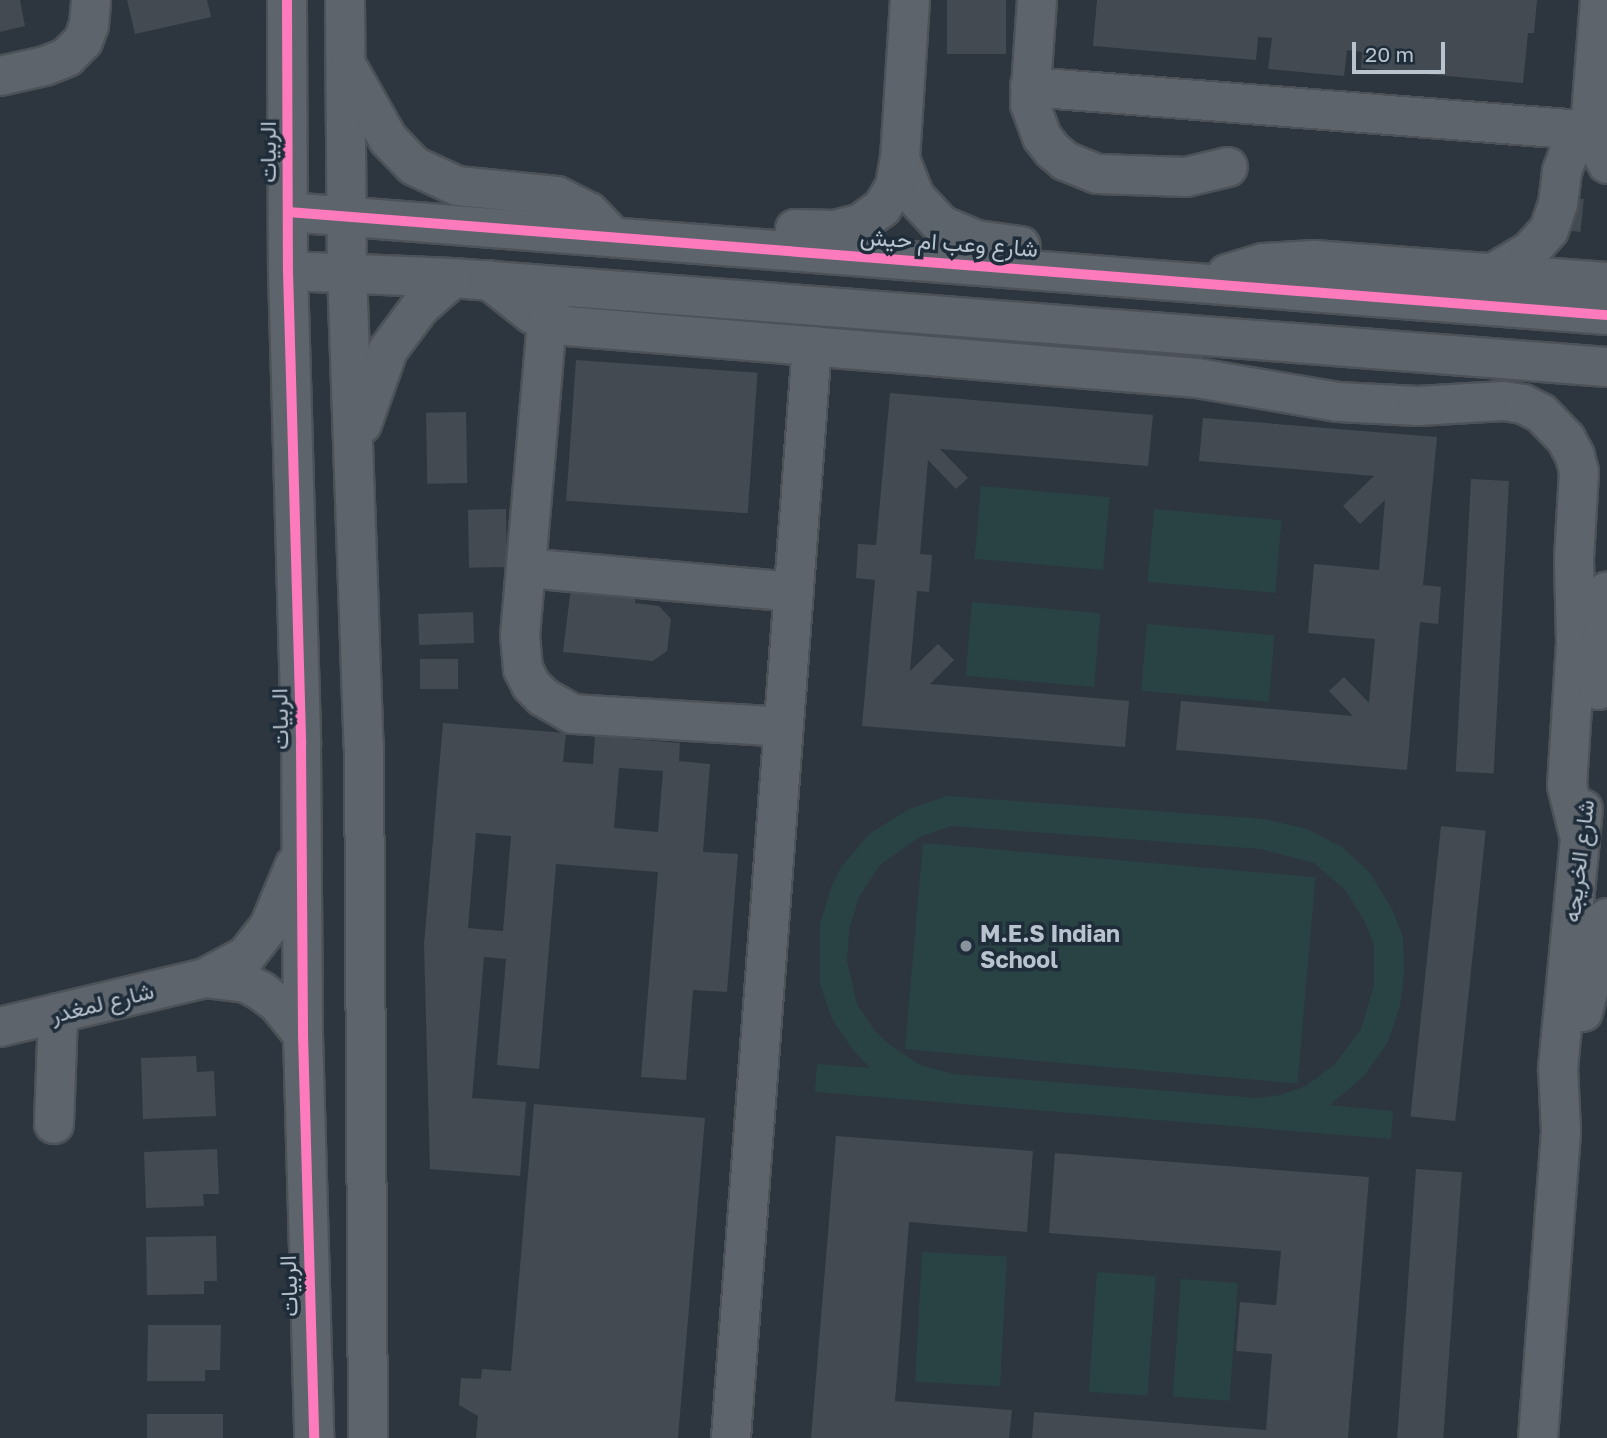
<!DOCTYPE html>
<html>
<head>
<meta charset="utf-8">
<style>
  body { margin:0 }
  #map { position:relative; width:1607px; height:1438px; overflow:hidden; background:#2d363e; font-family:"Golos Text",Vazirmatn,sans-serif }
  div>[style] { position:absolute }
  .green>* { inset:0; background:#294345; transform-origin:0 0 }
  .building>* { inset:0; background:#434a51; transform-origin:0 0 }
  .roads { filter:drop-shadow(2px 0 #4c5258) drop-shadow(-2px 0 #4c5258) drop-shadow(0 2px #4c5258) drop-shadow(0 -2px #4c5258) }
  .minor>* { height:38px; margin:-19px; padding:0 19px; transform-origin:19px; border-radius:19px; background:#5e646b }
  .cycleway>* { height:10px; margin:-5px; padding:0 5px; transform-origin:5px; border-radius:5px; background:#fd7abc }
  .dots>* { width:19px; height:19px; translate:-50% -50%; box-sizing:border-box; border:4px solid #1f2d3a; border-radius:50% }
  span { translate:-50% -50%; white-space:nowrap; text-align:center; line-height:1.15; -webkit-text-stroke:7px #1f2d3a; paint-order:stroke }
  .street-label { font-size:23px; color:#b9c3ce }
  .poi-label { font-size:23px; color:#b9c3ce; font-weight:700 }
  .left { translate:0 -50%; text-align:left }
  .scale { position:absolute; left:1352px; top:42px; width:93px; height:32px; box-sizing:border-box; border:4px solid #b9c3ce; border-top:0; padding-left:9px; font-size:21px; line-height:24px; white-space:nowrap; color:#b9c3ce; -webkit-text-stroke:5px #1f2d3a; paint-order:stroke }
</style>
</head>
<body>
<div id="map">
  <div class="green">
    <div style="left:981px;top:486px;width:129px;height:73px;rotate:5deg"></div>
    <div style="left:1154px;top:509px;width:128px;height:73px;rotate:5deg"></div>
    <div style="left:972px;top:602px;width:129px;height:74px;rotate:5deg"></div>
    <div style="left:1147px;top:624px;width:128px;height:67px;rotate:5deg"></div>
    <div style="clip-path:polygon(evenodd,947px 796px,1265px 819px,1307px 829px,1342px 847px,1370px 873px,1392px 909px,1403px 937px,1404px 974px,1400px 1006px,1388px 1042px,1364px 1076px,1330px 1105px,1393px 1111px,1391px 1139px,815px 1092px,817px 1064px,870px 1068px,853px 1050px,832px 1019px,820px 984px,820px 924px,832px 885px,841px 867px,869px 834px,909px 809px,947px 796px,952px 826px,1261px 849px,1314px 863px,1346px 891px,1365px 922px,1374px 945px,1374px 986px,1361px 1029px,1335px 1064px,1306px 1086px,1280px 1095px,1257px 1098px,954px 1074px,920px 1065px,889px 1044px,875px 1031px,857px 1004px,847px 961px,849px 929px,859px 897px,880px 865px,921px 836px,952px 826px)"></div>
    <div style="left:923px;top:843px;width:394px;height:207px;rotate:5deg"></div>
    <div style="left:922px;top:1252px;width:85px;height:130px;rotate:3deg"></div>
    <div style="left:1097px;top:1272px;width:59px;height:120px;rotate:4deg"></div>
    <div style="left:1181px;top:1279px;width:57px;height:118px;rotate:4deg"></div>
  </div>
  <div class="building">
    <div style="clip-path:polygon(0 0,20px 0,25px 26px,0 32px)"></div>
    <div style="clip-path:polygon(127px 0,207px 0,211px 17px,135px 34px)"></div>
    <div style="left:947px;top:0;width:59px;height:54px"></div>
    <div style="clip-path:polygon(1097px 0,1537px 0,1534px 33px,1528px 33px,1523px 83px,1361px 68px,1362px 52px,1347px 50px,1344px 76px,1268px 69px,1272px 38px,1258px 37px,1256px 60px,1093px 46px)"></div>
    <div style="left:1564px;top:197px;width:20px;height:33px;rotate:6deg"></div>
    <div style="left:576px;top:360px;width:182px;height:141px;rotate:4deg"></div>
    <div style="clip-path:polygon(890px 393px,1153px 415px,1148px 466px,940px 449px,968px 478px,956px 489px,928px 460px,920px 554px,932px 555px,929px 592px,917px 591px,910px 671px,938px 644px,954px 660px,930px 684px,1129px 701px,1125px 747px,862px 726px,875px 580px,856px 578px,858px 544px,876px 545px)"></div>
    <div style="left:466px;top:412px;width:71px;height:40px;rotate:89deg"></div>
    <div style="clip-path:polygon(1203px 418px,1437px 437px,1423px 585px,1441px 587px,1438px 624px,1420px 622px,1407px 770px,1176px 750px,1181px 701px,1353px 716px,1329px 691px,1344px 677px,1369px 703px,1375px 639px,1308px 633px,1314px 564px,1379px 570px,1385px 500px,1360px 524px,1343px 506px,1374px 476px,1199px 461px)"></div>
    <div style="left:1471px;top:479px;width:38px;height:293px;rotate:3deg"></div>
    <div style="left:506px;top:509px;width:58px;height:38px;rotate:89deg"></div>
    <div style="clip-path:polygon(571px 587px,636px 594px,635px 603px,659px 606px,671px 619px,667px 651px,653px 661px,563px 652px)"></div>
    <div style="left:473px;top:612px;width:31px;height:55px;rotate:88deg"></div>
    <div style="left:420px;top:659px;width:38px;height:30px"></div>
    <div style="clip-path:polygon(evenodd,443px 723px,566px 733px,563px 762px,593px 764px,595px 736px,680px 743px,679px 761px,710px 764px,703px 852px,738px 854px,727px 992px,693px 990px,686px 1080px,641px 1077px,658px 872px,556px 864px,539px 1069px,497px 1065px,506px 959px,484px 957px,472px 1098px,526px 1102px,520px 1176px,430px 1169px,424px 944px,443px 723px,619px 768px,663px 771px,658px 832px,614px 828px,619px 768px,443px 723px,476px 833px,511px 836px,503px 931px,468px 928px,476px 833px)"></div>
    <div style="left:1441px;top:826px;width:45px;height:292px;rotate:6deg"></div>
    <div style="clip-path:polygon(196px 1056px,197px 1072px,214px 1071px,216px 1116px,143px 1119px,141px 1058px)"></div>
    <div style="clip-path:polygon(534px 1104px,705px 1118px,678px 1438px,476px 1438px,478px 1416px,459px 1405px,461px 1378px,481px 1379px,482px 1369px,511px 1371px)"></div>
    <div style="clip-path:polygon(836px 1136px,1033px 1151px,1027px 1232px,909px 1222px,895px 1401px,1012px 1410px,1009px 1438px,811px 1438px)"></div>
    <div style="clip-path:polygon(217px 1149px,219px 1194px,203px 1194px,204px 1206px,146px 1208px,144px 1152px)"></div>
    <div style="clip-path:polygon(1055px 1153px,1369px 1177px,1348px 1438px,1032px 1438px,1034px 1412px,1266px 1430px,1272px 1354px,1236px 1351px,1240px 1302px,1276px 1305px,1281px 1251px,1049px 1233px)"></div>
    <div style="left:1416px;top:1169px;width:46px;height:270px;rotate:4deg"></div>
    <div style="clip-path:polygon(216px 1236px,217px 1281px,204px 1281px,204px 1294px,147px 1295px,146px 1237px)"></div>
    <div style="clip-path:polygon(148px 1325px,221px 1325px,220px 1370px,205px 1370px,205px 1381px,147px 1381px)"></div>
    <div style="left:223px;top:1414px;width:24px;height:76px;rotate:90deg"></div>
  </div>
  <div class="roads">
    <div class="minor">
      <div style="left:287px;top:0;width:271px;rotate:89.8deg"></div>
      <div style="left:288px;top:271px;width:474px;rotate:88.4deg"></div>
      <div style="left:301px;top:745px;width:290px;rotate:89.6deg"></div>
      <div style="left:303px;top:1035px;width:403px;rotate:88.4deg"></div>
      <div style="left:345px;top:0;width:271px;rotate:89.6deg"></div>
      <div style="left:347px;top:271px;width:476px;rotate:88deg"></div>
      <div style="left:364px;top:747px;width:691px;rotate:89.67deg"></div>
      <div style="left:1037px;top:0;width:104px;rotate:93.9deg"></div>
      <div style="left:1030px;top:104px;width:35px;rotate:70deg"></div>
      <div style="left:1042px;top:137px;width:16px;rotate:52deg"></div>
      <div style="left:1052px;top:150px;width:17px;rotate:40deg"></div>
      <div style="left:1065px;top:161px;width:35px;rotate:22deg"></div>
      <div style="left:1098px;top:174px;width:88px;rotate:2deg"></div>
      <div style="left:1186px;top:177px;width:43px;rotate:-13.4deg"></div>
      <div style="left:1600px;top:0;width:130px;rotate:94.4deg"></div>
      <div style="left:1590px;top:130px;width:38px;rotate:63deg"></div>
      <div style="left:348px;top:68px;width:81px;rotate:60.6deg"></div>
      <div style="left:388px;top:139px;width:37px;rotate:46deg"></div>
      <div style="left:414px;top:166px;width:47px;rotate:24.9deg"></div>
      <div style="left:457px;top:186px;width:100px;rotate:5.7deg"></div>
      <div style="left:557px;top:196px;width:36px;rotate:27deg"></div>
      <div style="left:589px;top:212px;width:35px;rotate:46deg"></div>
      <div style="left:0;top:76px;width:46px;rotate:-12.5deg"></div>
      <div style="left:45px;top:66px;width:24px;rotate:-22deg"></div>
      <div style="left:67px;top:57px;width:23px;rotate:-45deg"></div>
      <div style="left:83px;top:41px;width:17px;rotate:-69deg"></div>
      <div style="left:89px;top:25px;width:25px;rotate:-85deg"></div>
      <div style="left:1030px;top:87px;width:579px;rotate:4.46deg"></div>
      <div style="left:900px;top:159px;width:41px;rotate:68.5deg"></div>
      <div style="left:915px;top:197px;width:38px;rotate:47deg"></div>
      <div style="left:941px;top:225px;width:39px;rotate:23deg"></div>
      <div style="left:977px;top:240px;width:44px;rotate:7.8deg"></div>
      <div style="left:288px;top:212px;width:1323px;rotate:4.47deg"></div>
      <div style="left:795px;top:229px;width:40px;rotate:1.4deg"></div>
      <div style="left:835px;top:230px;width:27px;rotate:-15deg"></div>
      <div style="left:861px;top:223px;width:26px;rotate:-36deg"></div>
      <div style="left:882px;top:208px;width:26px;rotate:-59deg"></div>
      <div style="left:895px;top:186px;width:27px;rotate:-80deg"></div>
      <div style="left:900px;top:159px;width:159px;rotate:-86.4deg"></div>
      <div style="left:288px;top:271px;width:165px;rotate:2.4deg"></div>
      <div style="left:453px;top:278px;width:1157px;rotate:4.41deg"></div>
      <div style="left:1227px;top:274px;width:38px;rotate:-17deg"></div>
      <div style="left:1263px;top:263px;width:51px;rotate:-3.4deg"></div>
      <div style="left:1314px;top:260px;width:294px;rotate:4.3deg"></div>
      <div style="left:1491px;top:274px;width:45px;rotate:-30.5deg"></div>
      <div style="left:1530px;top:251px;width:28px;rotate:-48deg"></div>
      <div style="left:1549px;top:230px;width:28px;rotate:-71deg"></div>
      <div style="left:1558px;top:204px;width:33px;rotate:-83deg"></div>
      <div style="left:1562px;top:171px;width:17px;rotate:-69deg"></div>
      <div style="left:1568px;top:155px;width:33px;rotate:-49deg"></div>
      <div style="left:489px;top:280px;width:55px;rotate:38.3deg"></div>
      <div style="left:532px;top:314px;width:37px;rotate:19deg"></div>
      <div style="left:567px;top:326px;width:632px;rotate:4.72deg"></div>
      <div style="left:1197px;top:378px;width:143px;rotate:9.7deg"></div>
      <div style="left:1338px;top:402px;width:80px;rotate:2.9deg"></div>
      <div style="left:1418px;top:406px;width:86px;rotate:-3.3deg"></div>
      <div style="left:1504px;top:401px;width:19px;rotate:9deg"></div>
      <div style="left:1523px;top:404px;width:20px;rotate:27deg"></div>
      <div style="left:1541px;top:413px;width:36px;rotate:46deg"></div>
      <div style="left:1566px;top:439px;width:19px;rotate:62deg"></div>
      <div style="left:1575px;top:456px;width:16px;rotate:76deg"></div>
      <div style="left:1579px;top:472px;width:88px;rotate:93.3deg"></div>
      <div style="left:1574px;top:560px;width:83px;rotate:88.6deg"></div>
      <div style="left:1576px;top:643px;width:143px;rotate:93.6deg"></div>
      <div style="left:1567px;top:786px;width:49px;rotate:76deg"></div>
      <div style="left:547px;top:321px;width:315px;rotate:94.9deg"></div>
      <div style="left:520px;top:635px;width:34px;rotate:85deg"></div>
      <div style="left:523px;top:669px;width:18px;rotate:63deg"></div>
      <div style="left:531px;top:685px;width:17px;rotate:45deg"></div>
      <div style="left:543px;top:697px;width:34px;rotate:30deg"></div>
      <div style="left:573px;top:714px;width:211px;rotate:3.5deg"></div>
      <div style="left:362px;top:424px;width:78px;rotate:-70.6deg"></div>
      <div style="left:388px;top:350px;width:54px;rotate:-53.3deg"></div>
      <div style="left:420px;top:307px;width:44px;rotate:-41.3deg"></div>
      <div style="left:526px;top:568px;width:269px;rotate:5.1deg"></div>
      <div style="left:1598px;top:690px;width:99px;rotate:-84.8deg"></div>
      <div style="left:205px;top:978px;width:41px;rotate:7deg"></div>
      <div style="left:246px;top:983px;width:17px;rotate:28deg"></div>
      <div style="left:261px;top:991px;width:21px;rotate:37deg"></div>
      <div style="left:278px;top:1004px;width:40px;rotate:51deg"></div>
      <div style="left:1583px;top:1012px;width:97px;rotate:-75.7deg"></div>
      <div style="left:0;top:1027px;width:211px;rotate:-13.4deg"></div>
      <div style="left:205px;top:978px;width:47px;rotate:-28.2deg"></div>
      <div style="left:246px;top:956px;width:37px;rotate:-52deg"></div>
      <div style="left:269px;top:927px;width:67px;rotate:-67.2deg"></div>
      <div style="left:54px;top:1124px;width:111px;rotate:-87.9deg"></div>
      <div style="left:731px;top:1438px;width:1095px;rotate:-85.76deg"></div>
      <div style="left:1538px;top:1438px;width:308px;rotate:-85.7deg"></div>
      <div style="left:1561px;top:1131px;width:63px;rotate:-92.7deg"></div>
      <div style="left:1558px;top:1068px;width:260px;rotate:-84.5deg"></div>
    </div>
  </div>
  <div class="cycleway">
    <div style="left:287px;top:0;width:271px;rotate:89.8deg"></div>
    <div style="left:288px;top:271px;width:474px;rotate:88.4deg"></div>
    <div style="left:301px;top:745px;width:290px;rotate:89.6deg"></div>
    <div style="left:303px;top:1035px;width:403px;rotate:88.4deg"></div>
    <div style="left:288px;top:212px;width:1323px;rotate:4.47deg"></div>
  </div>
  <div class="dots">
    <div style="left:966px;top:946px;background:#88929c"></div>
  </div>
  <div class="street-label">
    <span style="left:267px;top:152px;rotate:-90deg">الربيات</span>
    <span style="left:949px;top:242px;rotate:4deg">شارع وعب ام حيش</span>
    <span style="left:279px;top:719px;rotate:-91deg">الربيات</span>
    <span style="left:1578px;top:861px;rotate:-83deg">شارع الخريجه</span>
    <span style="left:102px;top:1002px;rotate:-14deg">شارع لمغدر</span>
    <span style="left:288px;top:1286px;rotate:-92deg">الربيات</span>
  </div>
  <div class="poi-label">
    <span class="left" style="left:980px;top:946px">M.E.S Indian<br>School</span>
  </div>
  <div class="scale">20 m</div>
</div>
</body>
</html>
